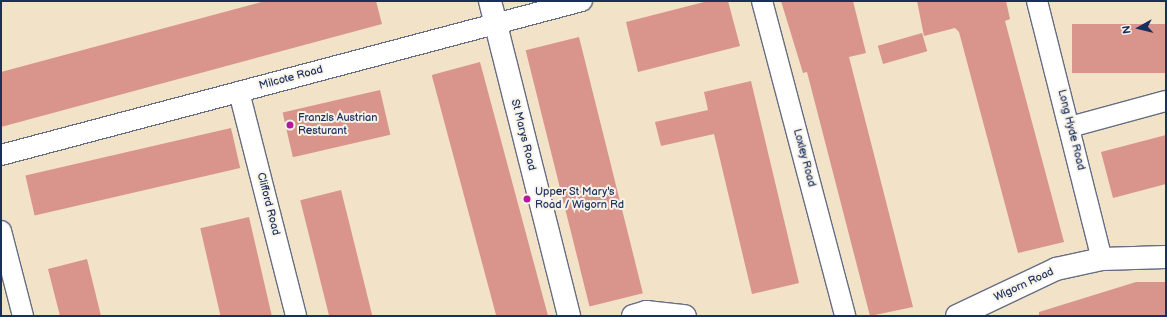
<!DOCTYPE html>
<html>
<head>
<meta charset="utf-8">
<style>
  body { margin:0 }
  #map { position:relative; width:1167px; height:317px; overflow:hidden; background:#f2e2c7; font-family:"Balsamiq Sans",sans-serif }
  div>[style] { position:absolute }
  .building>* { inset:0; background:#d9958c; transform-origin:0 0 }
  .roads { filter:drop-shadow(1px 0 #666e83) drop-shadow(-1px 0 #666e83) drop-shadow(0 1px #666e83) drop-shadow(0 -1px #666e83) }
  .minor>* { height:20px; margin:-10px; padding:0 10px; transform-origin:10px; border-radius:10px; background:#fff }
  .tertiary>* { height:22px; margin:-11px; padding:0 11px; transform-origin:11px; border-radius:11px; background:#fff }
  .dots>* { width:11px; height:11px; translate:-50% -50%; box-sizing:border-box; border:2px solid #f7f3e8; border-radius:50% }
  span { translate:-50% -50%; white-space:nowrap; text-align:center; line-height:1.15; -webkit-text-stroke:4px #f7f3e8; paint-order:stroke }
  .street-label { font-size:11px; color:#1b2f5e }
  .poi-label { font-size:11px; color:#1b2f5e }
  .left { translate:0 -50%; text-align:left }
  .frame { position:absolute; inset:0; border:2px solid #1b2f5e; pointer-events:none }
  .north { position:absolute; left:1119px; top:8px; width:40px; height:40px; -webkit-text-stroke:3px #f7f3e8; paint-order:stroke; rotate:262deg; font-size:11px; font-weight:700; line-height:16px; text-align:center; color:#1b2f5e }
  .north::after { content:''; display:block; margin:auto; width:14px; height:18px; background:#1b2f5e; clip-path:polygon(50% 0,100% 100%,50% 72%,0 100%) }
</style>
</head>
<body>
<div id="map">
  <div class="building">
    <div style="clip-path:polygon(265px 1px,376px 1px,382px 24px,1px 127px,1px 72px)"></div>
    <div style="clip-path:polygon(708px 1px,728px 1px,740px 46px,638px 72px,626px 22px)"></div>
    <div style="clip-path:polygon(781px 1px,853px 1px,866px 53px,849px 57px,913px 307px,870px 316px,807px 72px,803px 73px)"></div>
    <div style="clip-path:polygon(917px 1px,1006px 1px,1010px 19px,1005px 21px,1064px 242px,1018px 253px,959px 32px,955px 28px,924px 36px)"></div>
    <div style="left:1166px;top:24px;width:49px;height:94px;rotate:90deg"></div>
    <div style="left:922px;top:33px;width:19px;height:46px;rotate:74deg"></div>
    <div style="left:579px;top:37px;width:264px;height:55px;rotate:76deg"></div>
    <div style="left:480px;top:62px;width:263px;height:50px;rotate:75deg"></div>
    <div style="clip-path:polygon(751px 81px,799px 283px,752px 294px,714px 134px,661px 146px,655px 122px,708px 110px,704px 92px)"></div>
    <div style="left:380px;top:90px;width:46px;height:100px;rotate:77deg"></div>
    <div style="left:231px;top:128px;width:41px;height:211px;rotate:77deg"></div>
    <div style="clip-path:polygon(1166px 135px,1166px 184px,1113px 198px,1101px 152px)"></div>
    <div style="left:341px;top:190px;width:130px;height:42px;rotate:76deg"></div>
    <div style="left:249px;top:217px;width:101px;height:50px;rotate:77deg"></div>
    <div style="clip-path:polygon(87px 259px,101px 316px,60px 316px,48px 269px)"></div>
    <div style="clip-path:polygon(1136px 282px,1166px 282px,1166px 316px,1039px 316px,1039px 312px)"></div>
  </div>
  <div class="roads">
    <div class="minor">
      <div style="left:762px;top:1px;width:326px;rotate:75.2deg"></div>
      <div style="left:1037px;top:1px;width:266px;rotate:75.9deg"></div>
      <div style="left:239px;top:92px;width:231px;rotate:75.7deg"></div>
      <div style="left:1070px;top:127px;width:99px;rotate:-15.2deg"></div>
      <div style="left:1px;top:155px;width:601px;rotate:-14.85deg"></div>
      <div style="left:1px;top:231px;width:88px;rotate:75.5deg"></div>
    </div>
    <div class="tertiary">
      <div style="left:490px;top:1px;width:325px;rotate:75.9deg"></div>
      <div style="left:633px;top:316px;width:14px;rotate:-17deg"></div>
      <div style="left:646px;top:312px;width:39px;rotate:6deg"></div>
      <div style="left:957px;top:316px;width:110px;rotate:-25.4deg"></div>
      <div style="left:1056px;top:269px;width:47px;rotate:-12.3deg"></div>
      <div style="left:1102px;top:259px;width:64px;rotate:-1.8deg"></div>
    </div>
  </div>
  <div class="dots">
    <div style="left:290px;top:125px;background:#b5179e"></div>
    <div style="left:527px;top:199px;background:#b5179e"></div>
  </div>
  <div class="street-label">
    <span style="left:291px;top:78px;rotate:-15deg">Milcote Road</span>
    <span style="left:1071px;top:130px;rotate:76deg">Long Hyde Road</span>
    <span style="left:523px;top:135px;rotate:76deg">St Marys Road</span>
    <span style="left:804px;top:158px;rotate:75deg">Loxley Road</span>
    <span style="left:268px;top:204px;rotate:76deg">Clifford Road</span>
    <span style="left:1024px;top:285px;rotate:-25deg">Wigorn Road</span>
  </div>
  <div class="poi-label">
    <span class="left" style="left:298px;top:125px">Franzls Austrian<br>Resturant</span>
    <span class="left" style="left:535px;top:199px">Upper St Mary's<br>Road / Wigorn Rd</span>
  </div>
  <div class="frame"></div>
  <div class="north">N</div>
</div>
</body>
</html>
